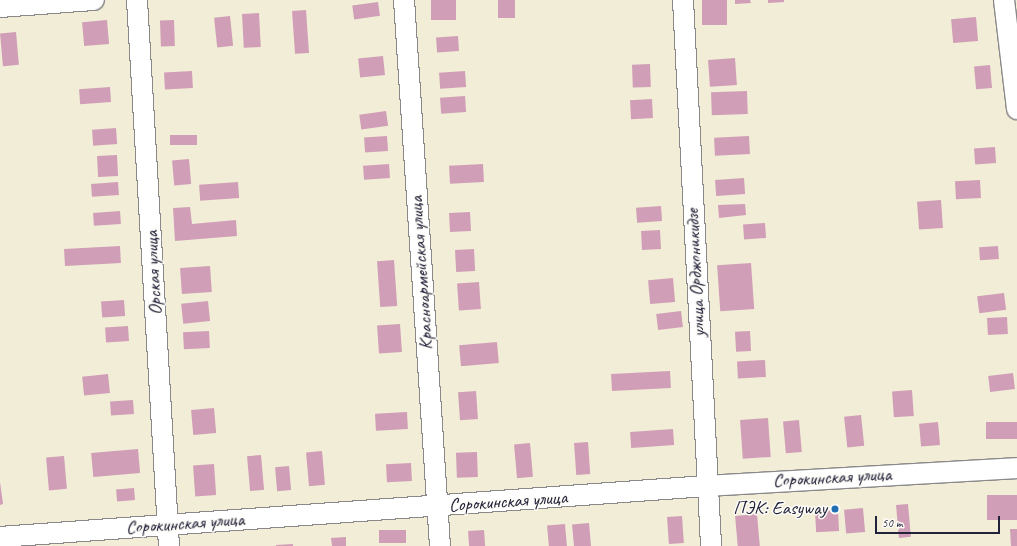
<!DOCTYPE html>
<html>
<head>
<meta charset="utf-8">
<style>
  body { margin:0 }
  #map { position:relative; width:1017px; height:546px; overflow:hidden; background:#f2edd7; font-family:Caveat,sans-serif }
  div>[style] { position:absolute }
  .building>* { inset:0; background:#d09eb6; transform-origin:0 0 }
  .roads { filter:drop-shadow(1px 0 #8a8889) drop-shadow(-1px 0 #8a8889) drop-shadow(0 1px #8a8889) drop-shadow(0 -1px #8a8889) }
  .minor>* { height:20px; margin:-10px; padding:0 10px; transform-origin:10px; border-radius:10px; background:#fff }
  .dots>* { width:11px; height:11px; translate:-50% -50%; box-sizing:border-box; border:2px solid #fdfcf7; border-radius:50% }
  span { translate:-50% -50%; white-space:nowrap; text-align:center; line-height:1.15; -webkit-text-stroke:3px #fdfcf7; paint-order:stroke }
  .street-label { font-size:19px; color:#22223b }
  .poi-label { font-size:19px; color:#22223b }
  .right { translate:-100% -50%; text-align:right }
  .scale { position:absolute; left:875px; top:516px; width:125px; height:18px; box-sizing:border-box; border:2px solid #22223b; border-top:0; padding-left:5px; font-size:12px; line-height:14px; white-space:nowrap; color:#22223b; -webkit-text-stroke:3px #fdfcf7; paint-order:stroke }
</style>
</head>
<body>
<div id="map">
  <div class="building">
    <div style="left:431px;top:0;width:25px;height:20px"></div>
    <div style="left:498px;top:0;width:17px;height:18px"></div>
    <div style="left:702px;top:0;width:25px;height:25px"></div>
    <div style="clip-path:polygon(735px 0,750px 0,751px 3px,735px 4px)"></div>
    <div style="clip-path:polygon(768px 0,784px 0,784px 2px,768px 3px)"></div>
    <div style="left:378px;top:2px;width:14px;height:26px;rotate:82deg"></div>
    <div style="left:306px;top:10px;width:43px;height:14px;rotate:86deg"></div>
    <div style="left:259px;top:13px;width:34px;height:17px;rotate:87deg"></div>
    <div style="left:230px;top:16px;width:30px;height:16px;rotate:84deg"></div>
    <div style="left:976px;top:17px;width:24px;height:25px;rotate:85deg"></div>
    <div style="left:107px;top:20px;width:24px;height:25px;rotate:85deg"></div>
    <div style="left:174px;top:20px;width:26px;height:14px;rotate:88deg"></div>
    <div style="left:16px;top:32px;width:33px;height:16px;rotate:85deg"></div>
    <div style="left:458px;top:36px;width:15px;height:22px;rotate:86deg"></div>
    <div style="left:383px;top:56px;width:19px;height:25px;rotate:84deg"></div>
    <div style="left:735px;top:58px;width:27px;height:27px;rotate:86deg"></div>
    <div style="left:650px;top:64px;width:23px;height:18px;rotate:88deg"></div>
    <div style="left:990px;top:65px;width:23px;height:16px;rotate:85deg"></div>
    <div style="left:192px;top:71px;width:17px;height:28px;rotate:87deg"></div>
    <div style="left:465px;top:71px;width:16px;height:26px;rotate:86deg"></div>
    <div style="left:110px;top:87px;width:15px;height:31px;rotate:86deg"></div>
    <div style="left:747px;top:91px;width:23px;height:36px;rotate:88deg"></div>
    <div style="left:465px;top:96px;width:16px;height:25px;rotate:86deg"></div>
    <div style="left:652px;top:99px;width:19px;height:22px;rotate:87deg"></div>
    <div style="left:386px;top:111px;width:15px;height:27px;rotate:82deg"></div>
    <div style="left:116px;top:128px;width:16px;height:24px;rotate:86deg"></div>
    <div style="left:197px;top:135px;width:10px;height:27px;rotate:90deg"></div>
    <div style="left:387px;top:136px;width:15px;height:23px;rotate:86deg"></div>
    <div style="left:749px;top:136px;width:18px;height:35px;rotate:87deg"></div>
    <div style="left:995px;top:147px;width:16px;height:21px;rotate:86deg"></div>
    <div style="left:117px;top:155px;width:21px;height:20px;rotate:87deg"></div>
    <div style="left:189px;top:159px;width:25px;height:17px;rotate:85deg"></div>
    <div style="left:389px;top:164px;width:14px;height:26px;rotate:86deg"></div>
    <div style="left:483px;top:164px;width:18px;height:34px;rotate:87deg"></div>
    <div style="left:744px;top:178px;width:16px;height:29px;rotate:86deg"></div>
    <div style="left:980px;top:180px;width:18px;height:25px;rotate:87deg"></div>
    <div style="left:118px;top:182px;width:13px;height:27px;rotate:86deg"></div>
    <div style="left:238px;top:182px;width:16px;height:39px;rotate:86deg"></div>
    <div style="left:941px;top:200px;width:28px;height:24px;rotate:86deg"></div>
    <div style="clip-path:polygon(745px 204px,746px 215px,719px 218px,718px 205px)"></div>
    <div style="left:661px;top:206px;width:15px;height:25px;rotate:86deg"></div>
    <div style="clip-path:polygon(190px 207px,192px 224px,236px 220px,237px 236px,175px 241px,173px 208px)"></div>
    <div style="left:120px;top:211px;width:13px;height:27px;rotate:86deg"></div>
    <div style="left:470px;top:212px;width:19px;height:21px;rotate:87deg"></div>
    <div style="left:765px;top:223px;width:15px;height:22px;rotate:86deg"></div>
    <div style="left:660px;top:230px;width:19px;height:19px;rotate:87deg"></div>
    <div style="left:120px;top:246px;width:17px;height:56px;rotate:87deg"></div>
    <div style="left:998px;top:246px;width:13px;height:19px;rotate:86deg"></div>
    <div style="left:474px;top:249px;width:22px;height:19px;rotate:87deg"></div>
    <div style="left:394px;top:260px;width:46px;height:17px;rotate:86deg"></div>
    <div style="left:751px;top:263px;width:46px;height:34px;rotate:86deg"></div>
    <div style="left:210px;top:266px;width:26px;height:30px;rotate:86deg"></div>
    <div style="left:673px;top:278px;width:24px;height:25px;rotate:85deg"></div>
    <div style="left:479px;top:282px;width:27px;height:22px;rotate:86deg"></div>
    <div style="left:1004px;top:293px;width:17px;height:27px;rotate:83deg"></div>
    <div style="left:124px;top:300px;width:16px;height:23px;rotate:86deg"></div>
    <div style="left:208px;top:301px;width:20px;height:27px;rotate:84deg"></div>
    <div style="left:681px;top:311px;width:16px;height:25px;rotate:83deg"></div>
    <div style="left:1007px;top:317px;width:17px;height:20px;rotate:87deg"></div>
    <div style="left:400px;top:324px;width:28px;height:23px;rotate:86deg"></div>
    <div style="left:128px;top:326px;width:15px;height:23px;rotate:86deg"></div>
    <div style="left:209px;top:331px;width:17px;height:26px;rotate:87deg"></div>
    <div style="left:750px;top:331px;width:20px;height:15px;rotate:87deg"></div>
    <div style="left:497px;top:342px;width:21px;height:38px;rotate:85deg"></div>
    <div style="left:765px;top:360px;width:17px;height:28px;rotate:87deg"></div>
    <div style="left:670px;top:371px;width:17px;height:59px;rotate:87deg"></div>
    <div style="left:1013px;top:373px;width:16px;height:25px;rotate:83deg"></div>
    <div style="left:108px;top:374px;width:19px;height:26px;rotate:84deg"></div>
    <div style="left:912px;top:390px;width:26px;height:20px;rotate:86deg"></div>
    <div style="left:476px;top:391px;width:28px;height:18px;rotate:86deg"></div>
    <div style="left:133px;top:400px;width:14px;height:23px;rotate:86deg"></div>
    <div style="left:214px;top:408px;width:25px;height:23px;rotate:85deg"></div>
    <div style="left:407px;top:412px;width:17px;height:32px;rotate:87deg"></div>
    <div style="left:861px;top:415px;width:31px;height:17px;rotate:84deg"></div>
    <div style="left:768px;top:418px;width:39px;height:28px;rotate:86deg"></div>
    <div style="left:799px;top:420px;width:32px;height:16px;rotate:85deg"></div>
    <div style="left:938px;top:422px;width:23px;height:19px;rotate:85deg"></div>
    <div style="left:1017px;top:422px;width:17px;height:31px;rotate:90deg"></div>
    <div style="left:673px;top:429px;width:16px;height:43px;rotate:86deg"></div>
    <div style="left:588px;top:442px;width:32px;height:14px;rotate:86deg"></div>
    <div style="left:530px;top:443px;width:34px;height:16px;rotate:85deg"></div>
    <div style="left:138px;top:449px;width:24px;height:47px;rotate:85deg"></div>
    <div style="left:322px;top:451px;width:34px;height:16px;rotate:85deg"></div>
    <div style="left:477px;top:452px;width:25px;height:21px;rotate:88deg"></div>
    <div style="left:261px;top:455px;width:35px;height:14px;rotate:85deg"></div>
    <div style="left:64px;top:456px;width:33px;height:18px;rotate:85deg"></div>
    <div style="left:411px;top:463px;width:18px;height:25px;rotate:87deg"></div>
    <div style="left:214px;top:464px;width:31px;height:21px;rotate:86deg"></div>
    <div style="left:289px;top:466px;width:24px;height:14px;rotate:85deg"></div>
    <div style="clip-path:polygon(0 482px,3px 504px,0 505px)"></div>
    <div style="left:134px;top:488px;width:12px;height:18px;rotate:85deg"></div>
    <div style="left:1017px;top:495px;width:25px;height:30px;rotate:90deg"></div>
    <div style="left:908px;top:504px;width:33px;height:12px;rotate:85deg"></div>
    <div style="left:863px;top:508px;width:24px;height:19px;rotate:85deg"></div>
    <div style="left:838px;top:510px;width:21px;height:23px;rotate:87deg"></div>
    <div style="left:757px;top:514px;width:32px;height:22px;rotate:85deg"></div>
    <div style="left:682px;top:516px;width:27px;height:15px;rotate:86deg"></div>
    <div style="left:589px;top:523px;width:23px;height:17px;rotate:85deg"></div>
    <div style="left:565px;top:524px;width:22px;height:18px;rotate:85deg"></div>
    <div style="clip-path:polygon(1010px 529px,1017px 529px,1017px 546px,1011px 546px)"></div>
    <div style="left:406px;top:530px;width:13px;height:27px;rotate:90deg"></div>
    <div style="left:484px;top:530px;width:16px;height:16px;rotate:86deg"></div>
    <div style="clip-path:polygon(346px 537px,346px 546px,332px 546px,331px 538px)"></div>
    <div style="clip-path:polygon(293px 544px,293px 546px,276px 546px,276px 545px)"></div>
  </div>
  <div class="roads">
    <div class="minor">
      <div style="left:137px;top:0;width:547px;rotate:86.65deg"></div>
      <div style="left:404px;top:0;width:547px;rotate:86.23deg"></div>
      <div style="left:683px;top:0;width:547px;rotate:87.06deg"></div>
      <div style="left:1004px;top:0;width:110px;rotate:83.2deg"></div>
      <div style="left:0;top:7px;width:94px;rotate:-4.3deg"></div>
      <div style="left:0;top:537px;width:709px;rotate:-4.13deg"></div>
      <div style="left:707px;top:486px;width:311px;rotate:-3.3deg"></div>
    </div>
  </div>
  <div class="dots">
    <div style="left:835px;top:509px;background:#1f6fb2"></div>
  </div>
  <div class="street-label">
    <span style="left:154px;top:273px;rotate:-93deg">Орская улица</span>
    <span style="left:422px;top:273px;rotate:-94deg">Красноармейская улица</span>
    <span style="left:696px;top:273px;rotate:-93deg">улица Орджоникидзе</span>
    <span style="left:832px;top:478px;rotate:-3deg">Сорокинская улица</span>
    <span style="left:508px;top:502px;rotate:-4deg">Сорокинская улица</span>
    <span style="left:185px;top:524px;rotate:-4deg">Сорокинская улица</span>
  </div>
  <div class="poi-label">
    <span class="right" style="left:827px;top:509px">ПЭК: Easyway</span>
  </div>
  <div class="scale">50 m</div>
</div>
</body>
</html>
